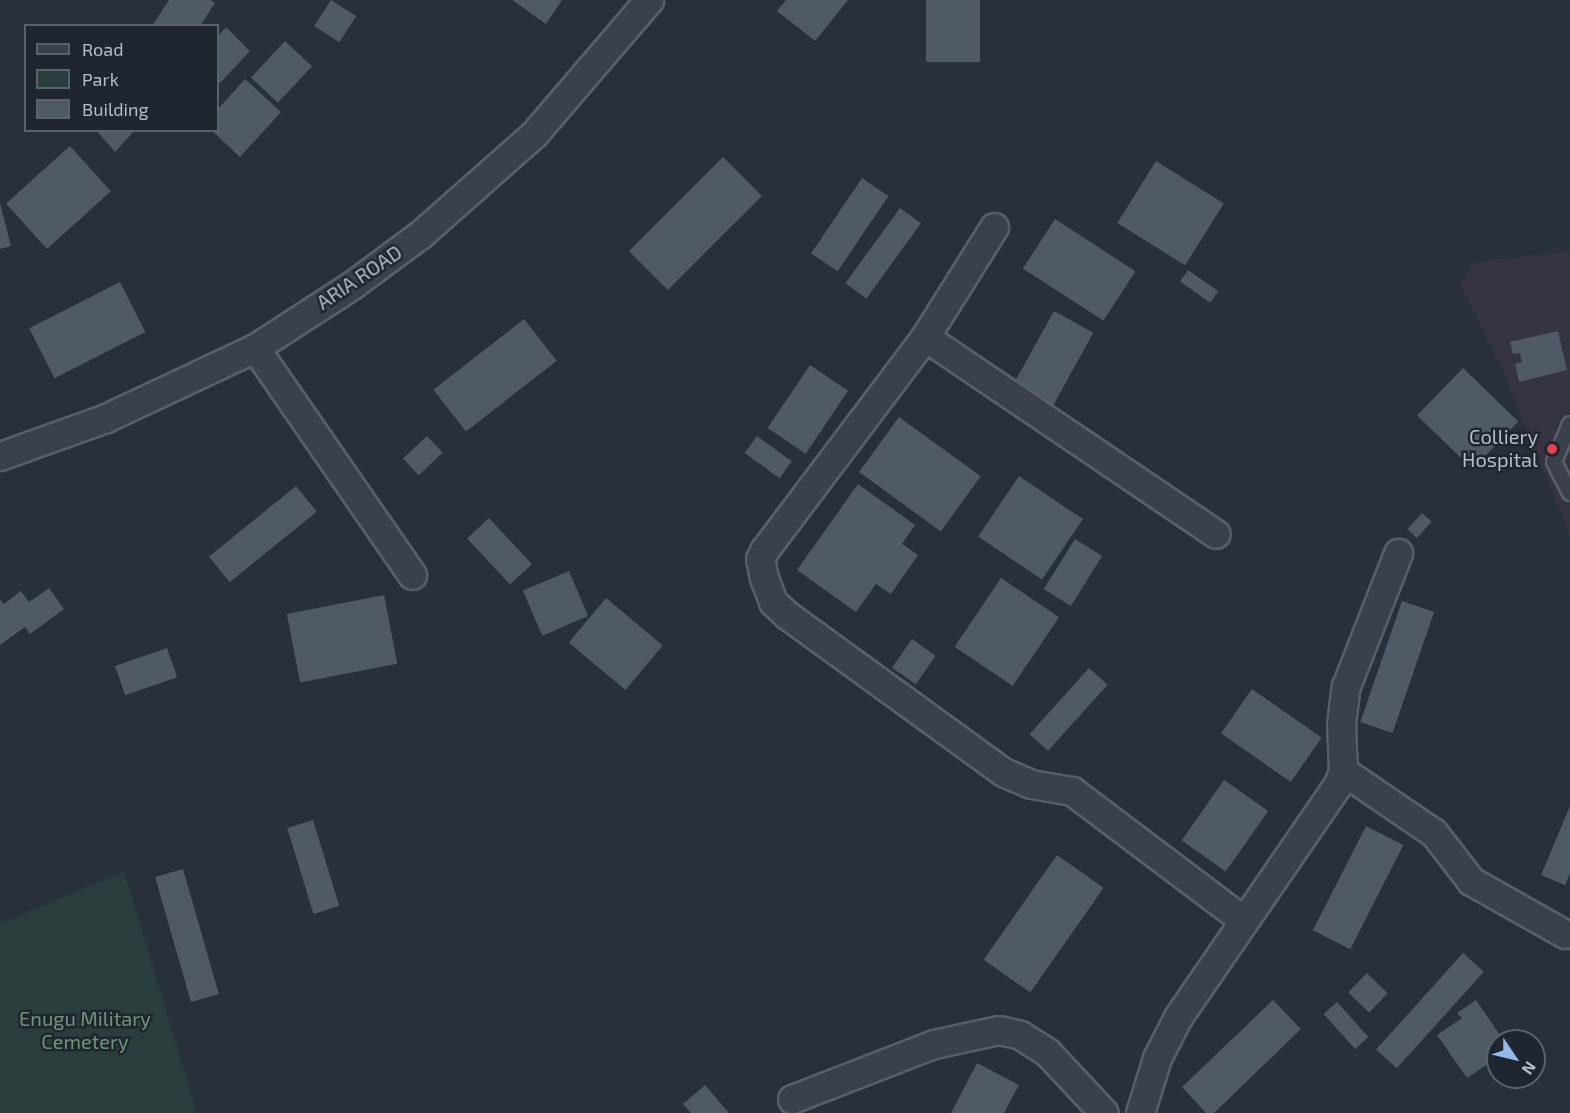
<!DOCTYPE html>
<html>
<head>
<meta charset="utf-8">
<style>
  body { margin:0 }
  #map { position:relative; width:1570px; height:1113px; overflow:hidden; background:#27303b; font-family:"Exo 2",sans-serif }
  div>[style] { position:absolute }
  .medical>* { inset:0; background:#363440 }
  .green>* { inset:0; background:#2b3e3e }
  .building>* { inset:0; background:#505a67; transform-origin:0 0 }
  .roads { filter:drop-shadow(2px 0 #585f69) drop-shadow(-2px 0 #585f69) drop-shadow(0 2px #585f69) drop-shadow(0 -2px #585f69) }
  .service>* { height:14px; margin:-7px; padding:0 7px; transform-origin:7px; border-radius:7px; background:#3a414b }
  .minor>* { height:27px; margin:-13.5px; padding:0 13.5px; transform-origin:13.5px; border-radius:13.5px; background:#3a414b }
  .dots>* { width:16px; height:16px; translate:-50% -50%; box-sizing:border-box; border:3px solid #1f2630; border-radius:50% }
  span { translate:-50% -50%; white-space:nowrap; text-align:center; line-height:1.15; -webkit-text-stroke:5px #1f2630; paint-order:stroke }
  .street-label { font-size:20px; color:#b6bdc7 }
  .poi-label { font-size:20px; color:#b6bdc7 }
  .right { translate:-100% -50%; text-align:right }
  .park-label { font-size:20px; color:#709578 }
  .legend { position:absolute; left:24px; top:24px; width:195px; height:108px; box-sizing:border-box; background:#1f2630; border:2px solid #5b626c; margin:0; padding:8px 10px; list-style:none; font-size:18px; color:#b6bdc7 }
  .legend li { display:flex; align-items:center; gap:12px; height:30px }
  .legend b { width:30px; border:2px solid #5b626c }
  .north { position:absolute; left:1486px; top:1029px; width:60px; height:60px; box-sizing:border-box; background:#1f2630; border:2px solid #5b626c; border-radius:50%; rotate:125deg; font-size:16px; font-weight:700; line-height:24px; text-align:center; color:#b6bdc7 }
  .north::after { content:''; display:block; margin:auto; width:21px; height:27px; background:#95b8ec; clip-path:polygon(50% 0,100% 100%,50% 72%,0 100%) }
</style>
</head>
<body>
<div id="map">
  <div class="medical">
    <div style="clip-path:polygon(1570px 251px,1570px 536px,1499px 362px,1460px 283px,1475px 262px)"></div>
  </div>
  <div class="green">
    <div style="clip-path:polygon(124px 871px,197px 1113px,0 1113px,0 924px)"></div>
  </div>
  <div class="building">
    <div style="clip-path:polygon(169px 0,210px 0,215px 3px,200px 26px,152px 26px)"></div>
    <div style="left:331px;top:0;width:30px;height:31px;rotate:33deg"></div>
    <div style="clip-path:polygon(512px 0,562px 0,546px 24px)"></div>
    <div style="clip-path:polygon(786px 0,848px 0,815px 41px,777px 11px)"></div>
    <div style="left:926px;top:0;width:54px;height:62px"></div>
    <div style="clip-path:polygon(226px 27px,250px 51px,218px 85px,218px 36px)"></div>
    <div style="left:285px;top:41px;width:37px;height:50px;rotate:43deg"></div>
    <div style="clip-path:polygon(245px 79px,281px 112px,240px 157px,211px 130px,218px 130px,218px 109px)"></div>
    <div style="clip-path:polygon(96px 130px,135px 130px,115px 152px)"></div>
    <div style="left:70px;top:146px;width:61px;height:86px;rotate:48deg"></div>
    <div style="left:723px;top:157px;width:55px;height:133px;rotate:45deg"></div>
    <div style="left:1156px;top:161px;width:80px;height:73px;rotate:32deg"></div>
    <div style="left:862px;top:178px;width:32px;height:91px;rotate:34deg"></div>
    <div style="clip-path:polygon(0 203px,11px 246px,0 249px)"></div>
    <div style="left:900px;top:208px;width:26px;height:93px;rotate:36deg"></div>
    <div style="left:1055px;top:219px;width:96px;height:59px;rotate:33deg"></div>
    <div style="left:1188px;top:270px;width:37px;height:14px;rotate:35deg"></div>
    <div style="left:120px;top:282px;width:56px;height:102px;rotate:63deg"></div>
    <div style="left:1054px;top:311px;width:45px;height:83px;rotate:29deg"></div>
    <div style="left:524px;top:319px;width:53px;height:115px;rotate:52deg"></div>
    <div style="clip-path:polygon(1558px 331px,1567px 370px,1519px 382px,1515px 364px,1522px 362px,1520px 353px,1513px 354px,1510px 342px)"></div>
    <div style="left:810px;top:365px;width:46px;height:76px;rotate:34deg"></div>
    <div style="left:1463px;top:368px;width:77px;height:66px;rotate:44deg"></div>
    <div style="left:899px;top:417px;width:101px;height:68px;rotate:36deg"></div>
    <div style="left:427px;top:436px;width:23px;height:33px;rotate:47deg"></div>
    <div style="left:757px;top:436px;width:43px;height:21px;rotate:36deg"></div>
    <div style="left:1019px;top:476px;width:77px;height:73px;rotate:34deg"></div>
    <div style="clip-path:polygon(858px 484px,915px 525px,902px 544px,918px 555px,891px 594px,876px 584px,856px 612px,797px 570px)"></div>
    <div style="left:296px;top:486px;width:33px;height:112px;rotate:51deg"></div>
    <div style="left:1422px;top:513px;width:13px;height:22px;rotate:42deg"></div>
    <div style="left:489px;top:518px;width:63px;height:30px;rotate:47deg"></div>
    <div style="left:1075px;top:539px;width:32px;height:59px;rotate:32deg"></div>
    <div style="left:569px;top:571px;width:49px;height:50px;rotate:67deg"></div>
    <div style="left:1001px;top:578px;width:70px;height:83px;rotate:34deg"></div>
    <div style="clip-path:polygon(49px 588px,64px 609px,30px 634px,25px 627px,0 645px,0 599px,4px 604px,21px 591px,29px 602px)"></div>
    <div style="left:384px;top:595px;width:70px;height:99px;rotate:79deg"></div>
    <div style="left:606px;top:598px;width:74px;height:58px;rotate:40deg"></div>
    <div style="left:1402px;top:601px;width:34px;height:128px;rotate:19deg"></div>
    <div style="left:912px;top:639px;width:29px;height:35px;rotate:35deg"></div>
    <div style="left:167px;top:648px;width:31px;height:55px;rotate:71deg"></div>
    <div style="left:1089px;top:668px;width:25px;height:89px;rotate:42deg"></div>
    <div style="left:1252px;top:689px;width:85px;height:54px;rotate:35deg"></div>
    <div style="left:1224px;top:780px;width:54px;height:74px;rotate:35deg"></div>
    <div style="clip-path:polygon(1570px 806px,1570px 874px,1565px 885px,1541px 875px)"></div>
    <div style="left:313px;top:820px;width:90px;height:27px;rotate:73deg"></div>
    <div style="left:1366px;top:826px;width:42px;height:117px;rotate:27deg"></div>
    <div style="left:1057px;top:855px;width:57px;height:128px;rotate:35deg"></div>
    <div style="left:183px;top:869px;width:130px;height:29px;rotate:74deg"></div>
    <div style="left:1463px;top:953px;width:28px;height:130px;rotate:42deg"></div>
    <div style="left:1367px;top:973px;width:29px;height:27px;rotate:44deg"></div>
    <div style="clip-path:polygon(1273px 1000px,1301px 1029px,1214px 1113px,1206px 1113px,1182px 1087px)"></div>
    <div style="clip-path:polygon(1476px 1000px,1504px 1041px,1498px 1041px,1498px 1057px,1467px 1078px,1437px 1035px,1462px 1018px,1457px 1013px)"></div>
    <div style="left:1337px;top:1002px;width:47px;height:18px;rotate:48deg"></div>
    <div style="clip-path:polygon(977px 1063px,1019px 1085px,1004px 1113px,951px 1113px)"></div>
    <div style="clip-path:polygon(705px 1085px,729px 1113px,691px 1113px,683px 1104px)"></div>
  </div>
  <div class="roads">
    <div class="service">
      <div style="left:1570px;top:424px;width:41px;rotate:112.8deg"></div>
      <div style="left:1554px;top:462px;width:35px;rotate:63deg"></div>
    </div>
    <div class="minor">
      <div style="left:994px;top:227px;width:130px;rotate:122.1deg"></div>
      <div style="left:925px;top:337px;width:266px;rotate:127deg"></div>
      <div style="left:765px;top:549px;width:11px;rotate:117deg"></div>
      <div style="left:760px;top:559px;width:19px;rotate:78deg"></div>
      <div style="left:764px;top:578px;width:26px;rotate:69deg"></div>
      <div style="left:773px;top:602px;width:19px;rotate:43deg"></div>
      <div style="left:787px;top:615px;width:267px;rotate:36deg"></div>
      <div style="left:1003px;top:772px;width:30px;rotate:23deg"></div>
      <div style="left:1031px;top:784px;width:42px;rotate:9.7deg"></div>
      <div style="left:1072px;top:791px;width:214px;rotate:37deg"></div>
      <div style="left:925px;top:337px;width:351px;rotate:34.1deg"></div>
      <div style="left:255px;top:348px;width:276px;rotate:55.3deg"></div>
      <div style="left:0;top:456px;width:113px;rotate:-19.7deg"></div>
      <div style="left:106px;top:418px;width:165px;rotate:-25.2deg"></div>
      <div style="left:255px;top:348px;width:116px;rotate:-33deg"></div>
      <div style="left:352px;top:285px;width:86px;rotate:-36.5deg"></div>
      <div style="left:421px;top:234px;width:151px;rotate:-41.5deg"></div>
      <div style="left:534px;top:134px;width:177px;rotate:-49.4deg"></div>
      <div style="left:1343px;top:771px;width:110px;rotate:34.3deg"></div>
      <div style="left:1434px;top:833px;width:61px;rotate:52.4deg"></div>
      <div style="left:1471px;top:881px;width:108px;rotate:29.4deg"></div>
      <div style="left:792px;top:1099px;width:152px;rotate:-21.2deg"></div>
      <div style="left:934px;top:1044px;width:66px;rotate:-12.2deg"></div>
      <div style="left:999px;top:1030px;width:22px;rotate:13deg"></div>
      <div style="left:1020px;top:1035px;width:32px;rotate:32deg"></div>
      <div style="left:1047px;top:1052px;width:83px;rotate:46.9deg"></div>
      <div style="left:1140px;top:1113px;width:58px;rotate:-72.8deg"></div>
      <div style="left:1157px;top:1058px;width:46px;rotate:-62.9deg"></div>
      <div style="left:1178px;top:1017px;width:280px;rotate:-55.5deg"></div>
      <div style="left:1337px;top:786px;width:16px;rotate:-68deg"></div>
      <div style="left:1343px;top:771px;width:47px;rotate:-92.4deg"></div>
      <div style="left:1341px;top:724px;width:38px;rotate:-83deg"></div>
      <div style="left:1346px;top:686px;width:143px;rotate:-68.6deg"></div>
    </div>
  </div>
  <div class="dots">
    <div style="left:1552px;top:449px;background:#e0444e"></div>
  </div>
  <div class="street-label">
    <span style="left:359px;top:277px;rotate:-34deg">ARIA ROAD</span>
  </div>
  <div class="poi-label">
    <span class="right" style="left:1538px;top:448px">Colliery<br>Hospital</span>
  </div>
  <div class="park-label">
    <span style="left:85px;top:1030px">Enugu Military<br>Cemetery</span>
  </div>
  <ul class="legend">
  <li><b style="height:8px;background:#3a414b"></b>Road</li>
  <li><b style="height:16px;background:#2b3e3e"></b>Park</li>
  <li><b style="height:16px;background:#505a67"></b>Building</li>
  </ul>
  <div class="north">N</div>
</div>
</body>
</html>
